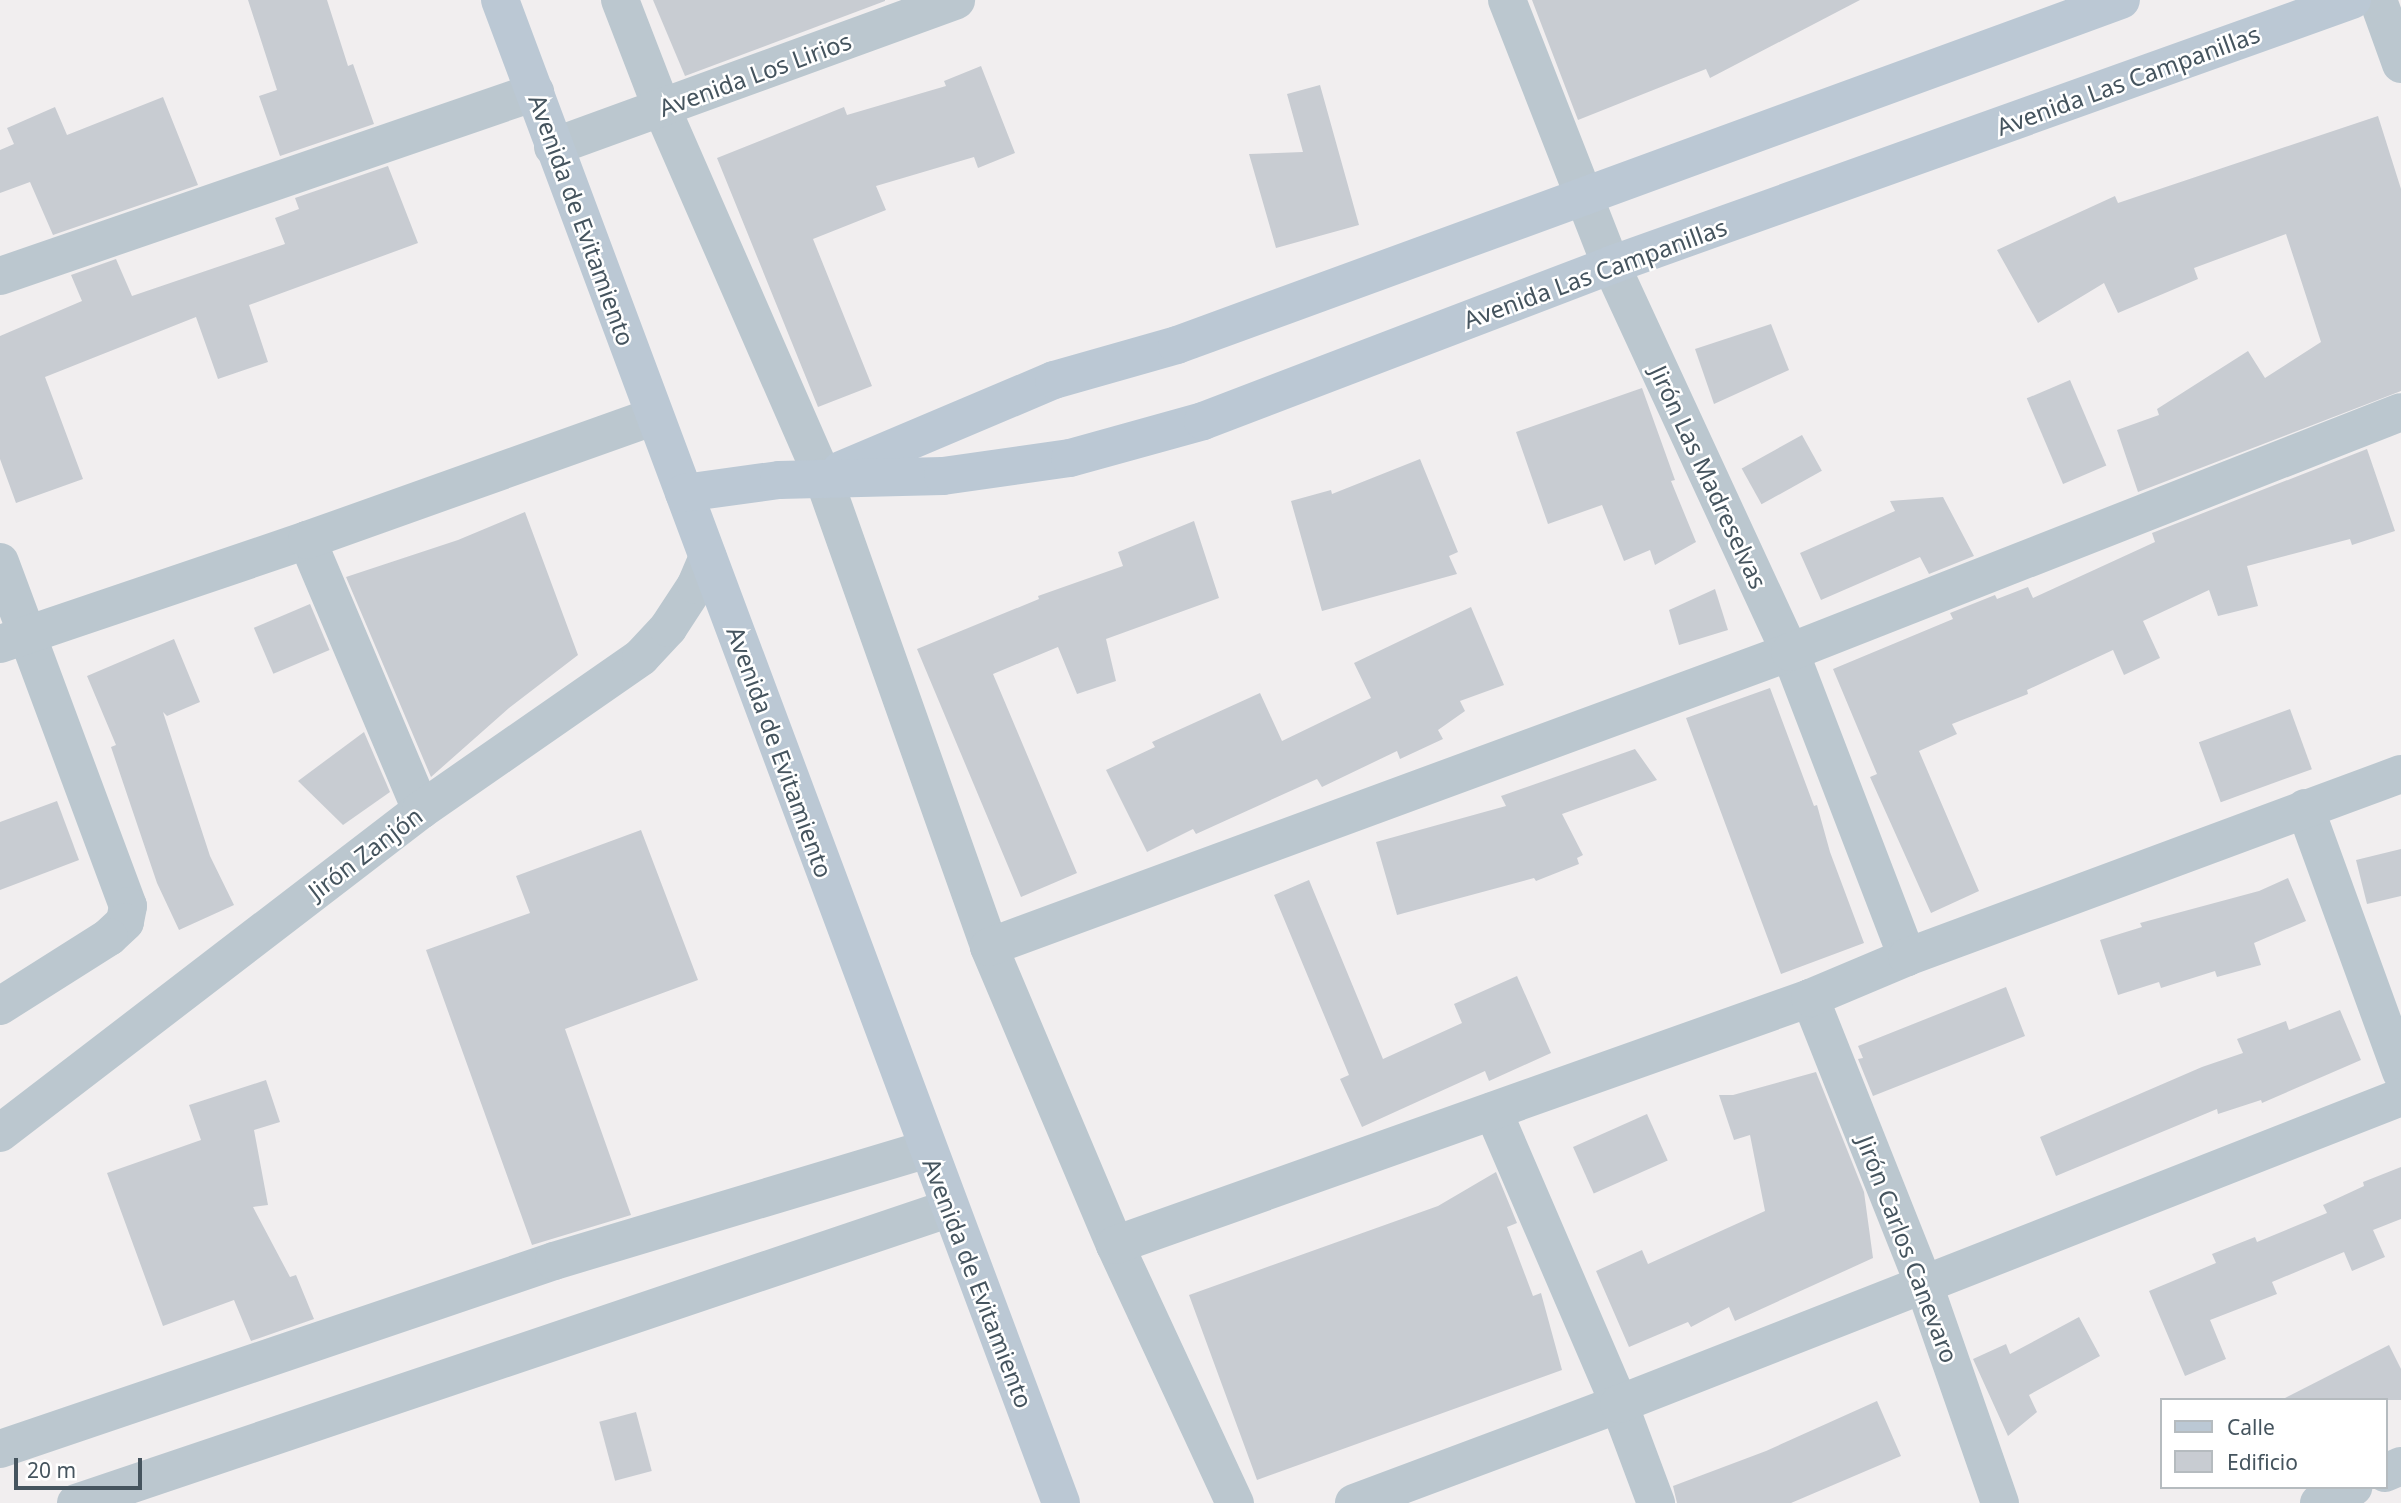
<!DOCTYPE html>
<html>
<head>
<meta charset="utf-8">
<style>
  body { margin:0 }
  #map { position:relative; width:2401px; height:1503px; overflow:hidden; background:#f1eeef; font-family:"Noto Sans",sans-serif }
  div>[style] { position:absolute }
  .building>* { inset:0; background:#c8ccd2; transform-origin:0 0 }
  .street>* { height:38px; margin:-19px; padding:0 19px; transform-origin:19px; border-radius:19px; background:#bbc7cf }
  .secondary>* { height:38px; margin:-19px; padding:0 19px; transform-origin:19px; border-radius:19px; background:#bbc8d4 }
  span { translate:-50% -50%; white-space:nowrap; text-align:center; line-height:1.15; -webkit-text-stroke:5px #fff; paint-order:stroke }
  .street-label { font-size:24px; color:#45545e }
  .legend { position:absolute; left:2160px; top:1398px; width:228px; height:91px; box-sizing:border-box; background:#fff; border:2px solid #b5bbbf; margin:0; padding:9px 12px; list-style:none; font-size:21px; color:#45545e }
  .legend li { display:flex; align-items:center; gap:14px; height:35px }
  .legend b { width:35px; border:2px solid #b5bbbf }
  .scale { position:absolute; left:14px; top:1458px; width:128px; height:32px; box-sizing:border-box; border:4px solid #45545e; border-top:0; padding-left:9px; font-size:21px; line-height:24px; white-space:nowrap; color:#45545e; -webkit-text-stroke:5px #fff; paint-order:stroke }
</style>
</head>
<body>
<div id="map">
  <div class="building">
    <div style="clip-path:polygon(248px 0,327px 0,348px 66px,353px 64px,374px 124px,280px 156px,259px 96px,277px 90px)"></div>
    <div style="clip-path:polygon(653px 0,885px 0,885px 1px,685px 76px)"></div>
    <div style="clip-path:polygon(1532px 0,1860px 0,1710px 78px,1706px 69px,1578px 120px)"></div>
    <div style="clip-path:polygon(981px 66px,1015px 153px,978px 168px,974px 157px,876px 186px,886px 210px,813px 239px,872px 386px,818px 407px,717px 158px,844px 107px,847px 115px,946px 86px,944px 81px)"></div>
    <div style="clip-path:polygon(1320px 85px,1359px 225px,1276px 248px,1249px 154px,1303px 152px,1287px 94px)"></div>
    <div style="clip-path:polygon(163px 97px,198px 185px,53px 235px,30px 182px,0 193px,0 150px,14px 144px,7px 128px,55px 107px,67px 135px)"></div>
    <div style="clip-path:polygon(2378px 116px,2401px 189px,2401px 391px,2138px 492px,2117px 430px,2159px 415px,2157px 409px,2248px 351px,2265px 378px,2321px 342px,2286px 234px,2194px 268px,2198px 279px,2118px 313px,2104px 283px,2038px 323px,1997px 250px,2115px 196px,2118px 203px)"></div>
    <div style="clip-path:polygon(388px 166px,418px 243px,249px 305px,268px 362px,218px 379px,196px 317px,45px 377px,83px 479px,16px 503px,0 459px,0 336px,82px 301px,71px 275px,116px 259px,132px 296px,285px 244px,275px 218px,299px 209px,295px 198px)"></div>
    <div style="clip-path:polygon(1771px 324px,1789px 370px,1714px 404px,1695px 349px)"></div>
    <div style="left:2070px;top:380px;width:93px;height:47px;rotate:67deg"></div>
    <div style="clip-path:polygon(1642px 388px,1675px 480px,1671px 481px,1696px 542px,1655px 565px,1650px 550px,1624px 561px,1602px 505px,1548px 524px,1516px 432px)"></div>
    <div style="left:1802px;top:435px;width:41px;height:69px;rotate:61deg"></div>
    <div style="clip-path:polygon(2367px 449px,2395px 531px,2352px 545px,2350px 539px,2247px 566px,2258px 606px,2218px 616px,2209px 590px,2143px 621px,2160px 658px,2124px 675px,2113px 650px,2027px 690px,2028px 694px,1952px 724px,1957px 734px,1919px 751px,1979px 891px,1931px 913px,1870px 777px,1877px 774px,1833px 669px,1953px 619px,1950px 613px,1995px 595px,1997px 599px,2028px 587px,2033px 598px,2155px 542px,2152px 533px)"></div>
    <div style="clip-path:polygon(1420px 459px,1458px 552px,1449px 556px,1457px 574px,1322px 611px,1291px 501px,1331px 490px,1332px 494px)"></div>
    <div style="clip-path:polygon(1943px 497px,1974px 556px,1929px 574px,1920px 557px,1821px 600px,1800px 553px,1895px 511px,1890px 501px)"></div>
    <div style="clip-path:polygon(525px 512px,578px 655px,509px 708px,431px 777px,346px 577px,458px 540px)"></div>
    <div style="clip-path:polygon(1194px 521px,1219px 598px,1106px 639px,1116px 681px,1077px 694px,1058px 647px,993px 674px,1077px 873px,1021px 897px,917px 649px,1039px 599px,1038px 596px,1123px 566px,1118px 552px)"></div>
    <div style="clip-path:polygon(1715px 589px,1728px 630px,1679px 645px,1669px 610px)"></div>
    <div style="left:310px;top:604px;width:50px;height:61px;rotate:67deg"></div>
    <div style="clip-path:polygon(1471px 607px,1504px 685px,1460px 701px,1465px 711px,1438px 730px,1443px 739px,1400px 759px,1397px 751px,1322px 787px,1317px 779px,1196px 834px,1193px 829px,1147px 852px,1106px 770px,1155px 747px,1152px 742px,1260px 693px,1282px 741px,1371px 698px,1354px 663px)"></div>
    <div style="clip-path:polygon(174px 639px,200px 702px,167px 716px,163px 712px,210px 856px,234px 905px,179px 930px,157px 883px,111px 747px,116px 745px,87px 676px)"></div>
    <div style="clip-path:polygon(1770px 688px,1814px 806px,1817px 805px,1830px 852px,1864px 943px,1781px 974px,1686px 718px)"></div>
    <div style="left:2290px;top:709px;width:64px;height:97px;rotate:70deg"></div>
    <div style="clip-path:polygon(364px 732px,390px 792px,343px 825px,298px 781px)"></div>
    <div style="clip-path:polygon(1635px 749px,1657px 780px,1562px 814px,1583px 855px,1577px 858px,1579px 864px,1536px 881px,1534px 878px,1397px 915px,1376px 842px,1506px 806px,1501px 796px)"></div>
    <div style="clip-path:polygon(57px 801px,79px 860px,0 890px,0 822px)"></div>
    <div style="clip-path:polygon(641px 830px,698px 980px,565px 1029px,631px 1215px,532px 1245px,426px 950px,530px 913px,516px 876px)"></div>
    <div style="clip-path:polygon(2401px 849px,2401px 896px,2367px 904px,2356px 860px)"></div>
    <div style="clip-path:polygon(2288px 878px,2306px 921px,2254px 943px,2261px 965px,2217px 977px,2215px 971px,2161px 988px,2159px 982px,2118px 995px,2100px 940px,2142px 927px,2140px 923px,2259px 891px)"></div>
    <div style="clip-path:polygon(1309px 880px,1383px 1059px,1462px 1023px,1454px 1004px,1517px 976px,1551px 1053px,1489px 1081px,1485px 1071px,1362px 1127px,1340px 1079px,1349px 1075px,1274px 895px)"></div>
    <div style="clip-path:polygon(2006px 987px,2025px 1036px,1873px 1096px,1858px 1059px,1863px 1058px,1858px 1046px)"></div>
    <div style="clip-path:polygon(2340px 1010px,2361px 1060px,2262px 1103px,2261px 1100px,2218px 1114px,2217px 1109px,2056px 1176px,2040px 1137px,2202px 1067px,2243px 1053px,2237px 1039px,2286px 1021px,2289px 1030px)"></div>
    <div style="clip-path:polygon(1816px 1072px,1864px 1192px,1873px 1258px,1735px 1321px,1729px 1307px,1691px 1327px,1688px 1322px,1629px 1347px,1596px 1271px,1642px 1250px,1648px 1264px,1765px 1211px,1750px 1135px,1734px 1140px,1719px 1095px,1733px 1095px)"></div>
    <div style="clip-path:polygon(266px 1080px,280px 1122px,254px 1130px,268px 1205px,253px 1207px,290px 1277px,296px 1275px,314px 1319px,251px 1341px,234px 1300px,163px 1326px,107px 1173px,201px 1140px,189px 1105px)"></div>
    <div style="left:1647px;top:1114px;width:51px;height:81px;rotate:66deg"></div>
    <div style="clip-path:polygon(2401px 1167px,2401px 1219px,2373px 1230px,2385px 1257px,2352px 1271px,2344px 1252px,2272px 1282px,2277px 1294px,2210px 1320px,2226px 1359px,2185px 1376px,2149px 1291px,2216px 1263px,2212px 1254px,2255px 1237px,2257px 1242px,2327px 1213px,2323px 1205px,2364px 1186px,2363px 1182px)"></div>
    <div style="clip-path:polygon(1496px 1172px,1517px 1223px,1507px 1227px,1533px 1296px,1541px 1293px,1562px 1370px,1257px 1480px,1189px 1295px,1438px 1206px)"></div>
    <div style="clip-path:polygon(2079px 1317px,2100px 1356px,2029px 1395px,2037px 1412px,2008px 1436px,1973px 1359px,2006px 1344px,2010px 1354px)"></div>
    <div style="clip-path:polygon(2389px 1345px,2401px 1369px,2401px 1400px,2281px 1400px)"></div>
    <div style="clip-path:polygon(1877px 1401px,1901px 1456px,1791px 1503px,1677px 1503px,1673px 1486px,1766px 1451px)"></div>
    <div style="left:636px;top:1412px;width:61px;height:38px;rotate:75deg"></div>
  </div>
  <div class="street">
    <div style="left:620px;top:0;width:117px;rotate:68.9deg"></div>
    <div style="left:662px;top:109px;width:402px;rotate:66.4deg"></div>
    <div style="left:823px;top:477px;width:498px;rotate:70.5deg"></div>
    <div style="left:989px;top:947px;width:324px;rotate:67.1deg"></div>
    <div style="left:1115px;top:1245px;width:285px;rotate:65.1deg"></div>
    <div style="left:1507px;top:0;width:285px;rotate:68.6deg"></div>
    <div style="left:1611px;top:265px;width:426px;rotate:65.2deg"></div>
    <div style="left:1790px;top:652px;width:327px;rotate:69deg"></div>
    <div style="left:2378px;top:0;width:68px;rotate:70.2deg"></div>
    <div style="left:553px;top:147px;width:429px;rotate:-20deg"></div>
    <div style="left:0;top:276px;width:566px;rotate:-18.98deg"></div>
    <div style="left:307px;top:540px;width:293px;rotate:67.1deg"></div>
    <div style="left:0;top:562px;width:367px;rotate:69.6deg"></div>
    <div style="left:128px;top:906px;width:16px;rotate:101deg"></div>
    <div style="left:125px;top:922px;width:22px;rotate:137deg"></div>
    <div style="left:109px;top:937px;width:129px;rotate:147.7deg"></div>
    <div style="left:0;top:644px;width:324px;rotate:-18.7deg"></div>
    <div style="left:307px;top:540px;width:369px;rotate:-19.6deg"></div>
    <div style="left:2305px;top:808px;width:281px;rotate:70deg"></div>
    <div style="left:989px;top:947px;width:854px;rotate:-20.22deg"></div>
    <div style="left:1790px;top:652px;width:656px;rotate:-21.44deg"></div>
    <div style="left:1810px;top:998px;width:306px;rotate:68.3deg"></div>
    <div style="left:1923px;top:1282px;width:234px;rotate:70.8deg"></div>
    <div style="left:1493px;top:1111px;width:319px;rotate:66.7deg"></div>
    <div style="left:1619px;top:1404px;width:106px;rotate:69.5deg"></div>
    <div style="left:0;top:1133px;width:531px;rotate:-37.5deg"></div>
    <div style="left:421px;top:810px;width:268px;rotate:-34.8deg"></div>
    <div style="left:641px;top:657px;width:40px;rotate:-47deg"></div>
    <div style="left:668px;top:628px;width:51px;rotate:-56.9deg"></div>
    <div style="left:696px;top:585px;width:30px;rotate:-67deg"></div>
    <div style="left:1115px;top:1245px;width:738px;rotate:-19.56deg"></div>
    <div style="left:1810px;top:998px;width:105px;rotate:-22.9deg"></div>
    <div style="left:1907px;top:957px;width:527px;rotate:-20.33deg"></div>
    <div style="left:0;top:1449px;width:585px;rotate:-18.74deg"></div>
    <div style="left:554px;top:1261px;width:389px;rotate:-16.7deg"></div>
    <div style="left:2385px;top:1473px;width:17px;rotate:-24deg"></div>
    <div style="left:76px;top:1503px;width:922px;rotate:-18.65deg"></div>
    <div style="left:1354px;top:1503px;width:283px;rotate:-20.5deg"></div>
    <div style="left:1619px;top:1404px;width:840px;rotate:-21.43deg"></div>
    <div style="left:2319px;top:1503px;width:38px;rotate:-25deg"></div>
  </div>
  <div class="secondary">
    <div style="left:500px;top:0;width:1604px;rotate:69.53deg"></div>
    <div style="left:841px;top:470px;width:231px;rotate:-22.9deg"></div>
    <div style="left:1054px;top:380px;width:128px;rotate:-15.9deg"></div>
    <div style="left:1177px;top:345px;width:1005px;rotate:-20.08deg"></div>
    <div style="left:684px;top:493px;width:96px;rotate:-7.8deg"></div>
    <div style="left:779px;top:480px;width:164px;rotate:-1.4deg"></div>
    <div style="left:943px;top:476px;width:128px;rotate:-8.1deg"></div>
    <div style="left:1070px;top:458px;width:138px;rotate:-15.5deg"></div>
    <div style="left:1203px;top:421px;width:437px;rotate:-20.9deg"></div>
    <div style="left:1611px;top:265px;width:787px;rotate:-19.68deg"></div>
  </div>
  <div class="street-label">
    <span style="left:755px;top:74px;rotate:-20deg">Avenida Los Lirios</span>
    <span style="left:2128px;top:80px;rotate:-20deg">Avenida Las Campanillas</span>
    <span style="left:582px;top:220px;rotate:70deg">Avenida de Evitamiento</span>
    <span style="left:1595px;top:273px;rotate:-20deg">Avenida Las Campanillas</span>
    <span style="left:1709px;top:477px;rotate:65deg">Jirón Las Madreselvas</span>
    <span style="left:780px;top:752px;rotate:70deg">Avenida de Evitamiento</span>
    <span style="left:365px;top:853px;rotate:-37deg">Jirón Zanjón</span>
    <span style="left:1908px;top:1249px;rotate:69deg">Jirón Carlos Canevaro</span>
    <span style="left:978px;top:1283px;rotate:69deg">Avenida de Evitamiento</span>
  </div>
  <ul class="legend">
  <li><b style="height:9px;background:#bbc8d4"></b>Calle</li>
  <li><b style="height:19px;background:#c8ccd2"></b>Edificio</li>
  </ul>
  <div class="scale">20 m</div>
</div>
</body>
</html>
